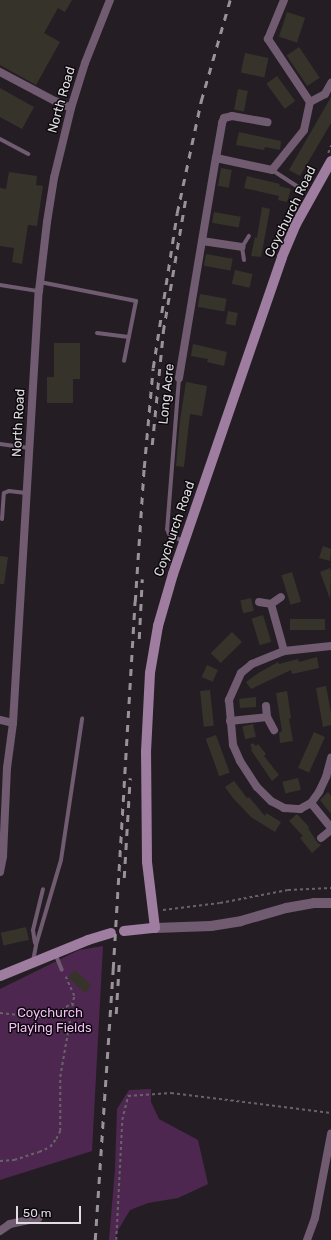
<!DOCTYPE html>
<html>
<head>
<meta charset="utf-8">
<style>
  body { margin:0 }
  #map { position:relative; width:331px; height:1240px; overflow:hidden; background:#241e24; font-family:Rubik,sans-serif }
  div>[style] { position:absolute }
  .green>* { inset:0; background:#4d2750 }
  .building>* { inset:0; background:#36332b; transform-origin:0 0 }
  .path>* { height:1.5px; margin-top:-0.75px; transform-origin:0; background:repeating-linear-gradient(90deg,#686369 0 3px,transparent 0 6px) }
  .service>* { height:4px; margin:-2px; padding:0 2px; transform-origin:2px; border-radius:2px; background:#705b71 }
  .minor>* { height:8px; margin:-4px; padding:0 4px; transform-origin:4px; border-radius:4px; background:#705b71 }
  .tertiary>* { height:10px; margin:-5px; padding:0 5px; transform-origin:5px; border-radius:5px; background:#705b71 }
  .secondary>* { height:10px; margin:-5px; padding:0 5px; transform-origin:5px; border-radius:5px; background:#9e7da0 }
  .rail>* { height:2.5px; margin-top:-1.25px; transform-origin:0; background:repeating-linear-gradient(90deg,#989399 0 7px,transparent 0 14px) }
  span { translate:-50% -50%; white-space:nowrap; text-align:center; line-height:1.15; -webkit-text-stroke:3px #0c090c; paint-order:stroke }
  .street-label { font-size:13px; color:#e0dce1 }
  .park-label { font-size:13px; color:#f6bef9 }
  .scale { position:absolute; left:16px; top:1206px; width:65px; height:18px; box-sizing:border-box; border:2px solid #e0dce1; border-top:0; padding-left:5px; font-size:12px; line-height:14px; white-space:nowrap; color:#e0dce1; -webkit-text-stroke:3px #0c090c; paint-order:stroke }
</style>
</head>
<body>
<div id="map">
  <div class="green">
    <div style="clip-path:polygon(103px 946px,92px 1151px,0 1180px,0 989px,79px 950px)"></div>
    <div style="clip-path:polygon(151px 1089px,151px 1102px,159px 1119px,198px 1140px,208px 1184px,178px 1198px,148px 1203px,130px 1210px,117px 1232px,115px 1240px,109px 1240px,115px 1169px,117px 1109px,129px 1090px)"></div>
  </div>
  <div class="building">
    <div style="clip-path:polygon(0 0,72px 0,65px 12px,58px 8px,44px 33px,60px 42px,36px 85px,0 65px)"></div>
    <div style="left:287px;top:12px;width:19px;height:26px;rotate:18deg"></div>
    <div style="left:299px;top:47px;width:37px;height:15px;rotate:56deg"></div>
    <div style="left:245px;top:53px;width:24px;height:20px;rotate:12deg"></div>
    <div style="left:277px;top:76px;width:31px;height:13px;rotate:54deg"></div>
    <div style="clip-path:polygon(0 88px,34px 107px,22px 129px,0 117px)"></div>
    <div style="left:238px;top:89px;width:10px;height:21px;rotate:11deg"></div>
    <div style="clip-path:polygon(331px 97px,331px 123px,300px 176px,289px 170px)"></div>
    <div style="clip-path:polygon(239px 132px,281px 141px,280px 150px,265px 147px,264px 150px,236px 145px)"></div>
    <div style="left:221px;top:168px;width:11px;height:18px;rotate:10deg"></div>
    <div style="clip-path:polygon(9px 172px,37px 176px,36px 185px,43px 186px,37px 226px,28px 225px,22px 264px,12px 262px,14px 248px,0 246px,0 188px,6px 189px)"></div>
    <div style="clip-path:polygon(247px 176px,280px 184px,279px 186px,291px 189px,287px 202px,278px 200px,279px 196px,244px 188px)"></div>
    <div style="clip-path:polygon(262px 207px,270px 209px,261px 257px,251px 256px,255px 237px,257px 238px)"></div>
    <div style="left:214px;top:212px;width:27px;height:11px;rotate:10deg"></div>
    <div style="left:206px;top:254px;width:27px;height:12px;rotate:10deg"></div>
    <div style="left:235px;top:270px;width:18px;height:14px;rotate:13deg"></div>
    <div style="left:200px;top:294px;width:27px;height:13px;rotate:10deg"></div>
    <div style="left:228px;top:311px;width:10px;height:13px;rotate:11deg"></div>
    <div style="clip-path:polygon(54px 343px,80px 343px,80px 379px,73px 379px,73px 403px,47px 403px,47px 377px,54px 377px)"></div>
    <div style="clip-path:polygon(193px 344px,227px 352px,224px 366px,207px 362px,208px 359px,191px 356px)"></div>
    <div style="clip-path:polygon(186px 382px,207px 386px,202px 416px,190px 414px,184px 467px,176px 466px,180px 420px)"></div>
    <div style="clip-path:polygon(323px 546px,331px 549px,330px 561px,319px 558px)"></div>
    <div style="clip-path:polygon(0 556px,8px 557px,4px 584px,0 584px)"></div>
    <div style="clip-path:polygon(330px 568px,331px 572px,330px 599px,320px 572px)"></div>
    <div style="left:292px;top:572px;width:31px;height:11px;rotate:73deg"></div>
    <div style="left:251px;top:598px;width:13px;height:11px;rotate:77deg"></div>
    <div style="left:263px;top:615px;width:28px;height:12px;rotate:73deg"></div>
    <div style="left:325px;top:619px;width:11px;height:35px;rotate:90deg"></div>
    <div style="left:232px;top:632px;width:14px;height:30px;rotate:45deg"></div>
    <div style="clip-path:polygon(317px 657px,319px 668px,292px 674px,291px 670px,251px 689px,246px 682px,260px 672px,278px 662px,279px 664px,298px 659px,299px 662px)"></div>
    <div style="left:207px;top:665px;width:12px;height:13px;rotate:24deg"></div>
    <div style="clip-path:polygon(326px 686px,331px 713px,331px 725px,323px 727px,316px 688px)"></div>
    <div style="left:210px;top:690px;width:36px;height:10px;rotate:84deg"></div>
    <div style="clip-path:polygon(287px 691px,291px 718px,289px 719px,293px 741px,280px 743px,279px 733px,282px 731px,276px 693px)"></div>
    <div style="clip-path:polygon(256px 697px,256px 707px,240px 708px,239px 699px)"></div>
    <div style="left:253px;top:724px;width:13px;height:11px;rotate:77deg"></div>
    <div style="left:314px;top:732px;width:12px;height:39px;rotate:24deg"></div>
    <div style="left:216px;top:735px;width:40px;height:11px;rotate:70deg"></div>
    <div style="clip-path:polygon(253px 743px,256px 746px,258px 744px,266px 754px,264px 756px,279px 775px,272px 781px,251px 750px,252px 748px,250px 745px)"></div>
    <div style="left:298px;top:778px;width:12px;height:16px;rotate:76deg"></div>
    <div style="clip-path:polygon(234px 781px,247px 798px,249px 797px,265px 816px,266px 813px,281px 822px,275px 832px,251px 817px,233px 798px,225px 787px)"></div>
    <div style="clip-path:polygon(328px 792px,331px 796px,331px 814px,320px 800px)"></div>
    <div style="clip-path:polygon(297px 814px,309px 827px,308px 828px,317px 842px,321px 845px,312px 853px,300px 838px,303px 836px,289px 821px)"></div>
    <div style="left:26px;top:927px;width:13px;height:26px;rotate:77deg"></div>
    <div style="left:75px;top:970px;width:23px;height:10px;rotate:43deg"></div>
  </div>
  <div class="path">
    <div style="left:328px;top:153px;width:8px;rotate:-67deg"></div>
    <div style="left:163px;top:910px;width:57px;rotate:-7deg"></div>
    <div style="left:220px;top:903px;width:69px;rotate:-10.8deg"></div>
    <div style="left:288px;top:890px;width:43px;rotate:-2.7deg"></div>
    <div style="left:0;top:1013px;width:38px;rotate:6deg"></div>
    <div style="left:38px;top:1017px;width:13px"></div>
    <div style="left:51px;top:1017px;width:25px;rotate:-34deg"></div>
    <div style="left:0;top:1161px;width:14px;rotate:-4deg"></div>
    <div style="left:14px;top:1160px;width:26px;rotate:-18deg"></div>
    <div style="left:39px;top:1152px;width:12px;rotate:-24deg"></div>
    <div style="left:50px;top:1147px;width:10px;rotate:-53deg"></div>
    <div style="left:56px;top:1139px;width:9px;rotate:-63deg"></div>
    <div style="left:60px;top:1131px;width:54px;rotate:-90deg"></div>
    <div style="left:60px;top:1077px;width:82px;rotate:-80.2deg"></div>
    <div style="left:74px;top:996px;width:22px;rotate:-114deg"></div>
    <div style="left:116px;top:1240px;width:120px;rotate:-87.1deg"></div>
    <div style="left:122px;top:1120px;width:25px;rotate:-76deg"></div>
    <div style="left:128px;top:1096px;width:43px;rotate:-4deg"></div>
    <div style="left:171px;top:1093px;width:161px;rotate:7.1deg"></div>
  </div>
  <div class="service">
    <div style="left:0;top:139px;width:32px;rotate:28deg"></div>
    <div style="left:272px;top:170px;width:33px;rotate:33deg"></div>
    <div style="left:244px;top:260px;width:13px;rotate:-99deg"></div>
    <div style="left:242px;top:247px;width:13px;rotate:-58deg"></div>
    <div style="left:40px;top:282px;width:98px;rotate:11.2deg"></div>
    <div style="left:136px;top:301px;width:61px;rotate:101.3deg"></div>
    <div style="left:0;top:285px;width:39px;rotate:9deg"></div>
    <div style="left:97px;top:333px;width:32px;rotate:7deg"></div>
    <div style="left:179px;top:378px;width:151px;rotate:94.5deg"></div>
    <div style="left:167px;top:529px;width:5px;rotate:68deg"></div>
    <div style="left:169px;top:534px;width:17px;rotate:28deg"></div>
    <div style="left:0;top:444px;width:29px;rotate:8deg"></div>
    <div style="left:2px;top:519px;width:26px;rotate:-86deg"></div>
    <div style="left:4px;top:493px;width:5px;rotate:-22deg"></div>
    <div style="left:9px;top:491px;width:17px;rotate:7deg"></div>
    <div style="left:35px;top:943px;width:13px;rotate:-99deg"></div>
    <div style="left:33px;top:930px;width:42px;rotate:-76.3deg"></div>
    <div style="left:55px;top:953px;width:18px;rotate:68deg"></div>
    <div style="left:33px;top:961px;width:16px;rotate:-79deg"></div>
    <div style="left:36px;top:945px;width:89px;rotate:-73.6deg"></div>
    <div style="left:61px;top:860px;width:143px;rotate:-81.5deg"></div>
  </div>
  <div class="minor">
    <div style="left:0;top:72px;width:62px;rotate:27.8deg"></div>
    <div style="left:55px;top:101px;width:17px;rotate:24deg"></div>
    <div style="left:310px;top:102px;width:17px;rotate:-28deg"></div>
    <div style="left:325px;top:94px;width:13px;rotate:-61deg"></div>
    <div style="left:216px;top:158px;width:36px;rotate:-80deg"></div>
    <div style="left:222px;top:123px;width:5px;rotate:-68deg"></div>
    <div style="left:224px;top:118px;width:8px;rotate:-14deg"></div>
    <div style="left:232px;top:116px;width:36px;rotate:10deg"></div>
    <div style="left:202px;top:241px;width:40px;rotate:8.5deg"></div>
    <div style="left:179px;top:378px;width:223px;rotate:-80.5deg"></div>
    <div style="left:216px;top:158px;width:57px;rotate:12.1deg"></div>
    <div style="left:272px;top:170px;width:51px;rotate:-51.3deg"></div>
    <div style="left:304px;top:130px;width:29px;rotate:-78deg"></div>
    <div style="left:310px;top:102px;width:76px;rotate:-123.7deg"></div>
    <div style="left:268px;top:39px;width:42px;rotate:-67.7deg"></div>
    <div style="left:259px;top:602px;width:12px;rotate:9deg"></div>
    <div style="left:271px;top:604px;width:12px;rotate:-35deg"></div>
    <div style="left:271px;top:604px;width:49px;rotate:74.5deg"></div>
    <div style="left:331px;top:646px;width:47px;rotate:173.9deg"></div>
    <div style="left:284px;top:651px;width:35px;rotate:158deg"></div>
    <div style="left:252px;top:664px;width:14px;rotate:141deg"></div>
    <div style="left:241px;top:673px;width:30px;rotate:114deg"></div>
    <div style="left:229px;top:700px;width:45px;rotate:84.9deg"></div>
    <div style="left:233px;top:745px;width:17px;rotate:66deg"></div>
    <div style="left:240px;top:761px;width:31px;rotate:57deg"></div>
    <div style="left:257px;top:787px;width:20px;rotate:45deg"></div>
    <div style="left:271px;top:801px;width:15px;rotate:28deg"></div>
    <div style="left:284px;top:808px;width:16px;rotate:4deg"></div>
    <div style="left:300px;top:809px;width:13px;rotate:-29deg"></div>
    <div style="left:311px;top:803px;width:14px;rotate:-54deg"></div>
    <div style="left:319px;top:792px;width:17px;rotate:-65deg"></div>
    <div style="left:326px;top:777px;width:20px;rotate:-75deg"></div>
    <div style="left:266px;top:706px;width:11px;rotate:85deg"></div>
    <div style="left:267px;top:717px;width:15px;rotate:62deg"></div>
    <div style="left:0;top:720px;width:13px;rotate:13deg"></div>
    <div style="left:230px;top:721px;width:37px;rotate:-6deg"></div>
    <div style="left:311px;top:803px;width:32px;rotate:51deg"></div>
    <div style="left:321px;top:838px;width:13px;rotate:-39deg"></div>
    <div style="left:0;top:872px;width:16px;rotate:-79deg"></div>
    <div style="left:3px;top:856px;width:88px;rotate:-87.4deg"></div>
    <div style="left:7px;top:768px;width:45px;rotate:-82.4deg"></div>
    <div style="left:13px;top:723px;width:433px;rotate:-86.6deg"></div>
    <div style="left:39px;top:291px;width:69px;rotate:-83.4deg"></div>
    <div style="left:47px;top:222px;width:45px;rotate:-81deg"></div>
    <div style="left:54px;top:178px;width:72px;rotate:-76.3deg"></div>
    <div style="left:71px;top:108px;width:47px;rotate:-72.7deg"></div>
    <div style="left:85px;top:63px;width:68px;rotate:-68.4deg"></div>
    <div style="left:0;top:1231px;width:12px;rotate:-35deg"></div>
    <div style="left:10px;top:1224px;width:29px;rotate:-12deg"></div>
    <div style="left:307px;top:1240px;width:23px;rotate:-70deg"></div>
    <div style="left:315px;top:1218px;width:86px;rotate:-79.2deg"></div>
  </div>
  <div class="tertiary">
    <div style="left:155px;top:928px;width:56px;rotate:-2deg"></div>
    <div style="left:211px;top:926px;width:30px;rotate:-9deg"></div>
    <div style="left:241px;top:921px;width:47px;rotate:-16.1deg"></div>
    <div style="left:286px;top:908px;width:28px;rotate:-10deg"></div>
    <div style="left:314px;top:903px;width:17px"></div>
  </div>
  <div class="secondary">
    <div style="left:124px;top:931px;width:31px;rotate:-6deg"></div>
    <div style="left:155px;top:928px;width:66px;rotate:-96.9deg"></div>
    <div style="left:147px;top:862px;width:110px;rotate:-90.5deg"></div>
    <div style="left:146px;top:752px;width:79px;rotate:-87.1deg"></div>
    <div style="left:150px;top:673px;width:48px;rotate:-80.3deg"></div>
    <div style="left:158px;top:626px;width:54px;rotate:-73.9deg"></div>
    <div style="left:173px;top:574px;width:335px;rotate:-71deg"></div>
    <div style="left:282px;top:257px;width:36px;rotate:-67deg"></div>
    <div style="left:296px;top:224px;width:72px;rotate:-60.9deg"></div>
    <div style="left:0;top:976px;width:95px;rotate:-22.2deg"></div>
    <div style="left:88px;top:940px;width:24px;rotate:-17deg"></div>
  </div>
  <div class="rail">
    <div style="left:152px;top:445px;width:114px;rotate:-84.4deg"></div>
    <div style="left:163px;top:332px;width:138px;rotate:-80.4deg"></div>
    <div style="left:139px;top:639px;width:60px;rotate:-87.1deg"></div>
    <div style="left:124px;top:878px;width:100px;rotate:-86.6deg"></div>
    <div style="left:116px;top:1014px;width:50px;rotate:-86.6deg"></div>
    <div style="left:95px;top:1240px;width:272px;rotate:-86.2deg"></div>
    <div style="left:113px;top:969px;width:368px;rotate:-86.6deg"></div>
    <div style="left:135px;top:602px;width:134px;rotate:-86.2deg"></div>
    <div style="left:144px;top:468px;width:100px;rotate:-84.9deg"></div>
    <div style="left:153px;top:368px;width:157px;rotate:-81.2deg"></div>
    <div style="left:177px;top:213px;width:115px;rotate:-77.9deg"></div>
    <div style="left:201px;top:101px;width:105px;rotate:-74deg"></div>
  </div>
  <div class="street-label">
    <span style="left:62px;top:100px;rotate:-74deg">North Road</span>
    <span style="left:291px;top:212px;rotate:-64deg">Coychurch Road</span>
    <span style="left:167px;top:394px;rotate:-84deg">Long Acre</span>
    <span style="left:19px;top:423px;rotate:-87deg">North Road</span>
    <span style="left:175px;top:529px;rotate:-71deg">Coychurch Road</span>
  </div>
  <div class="park-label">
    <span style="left:50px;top:1021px">Coychurch<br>Playing Fields</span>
  </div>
  <div class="scale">50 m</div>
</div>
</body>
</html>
